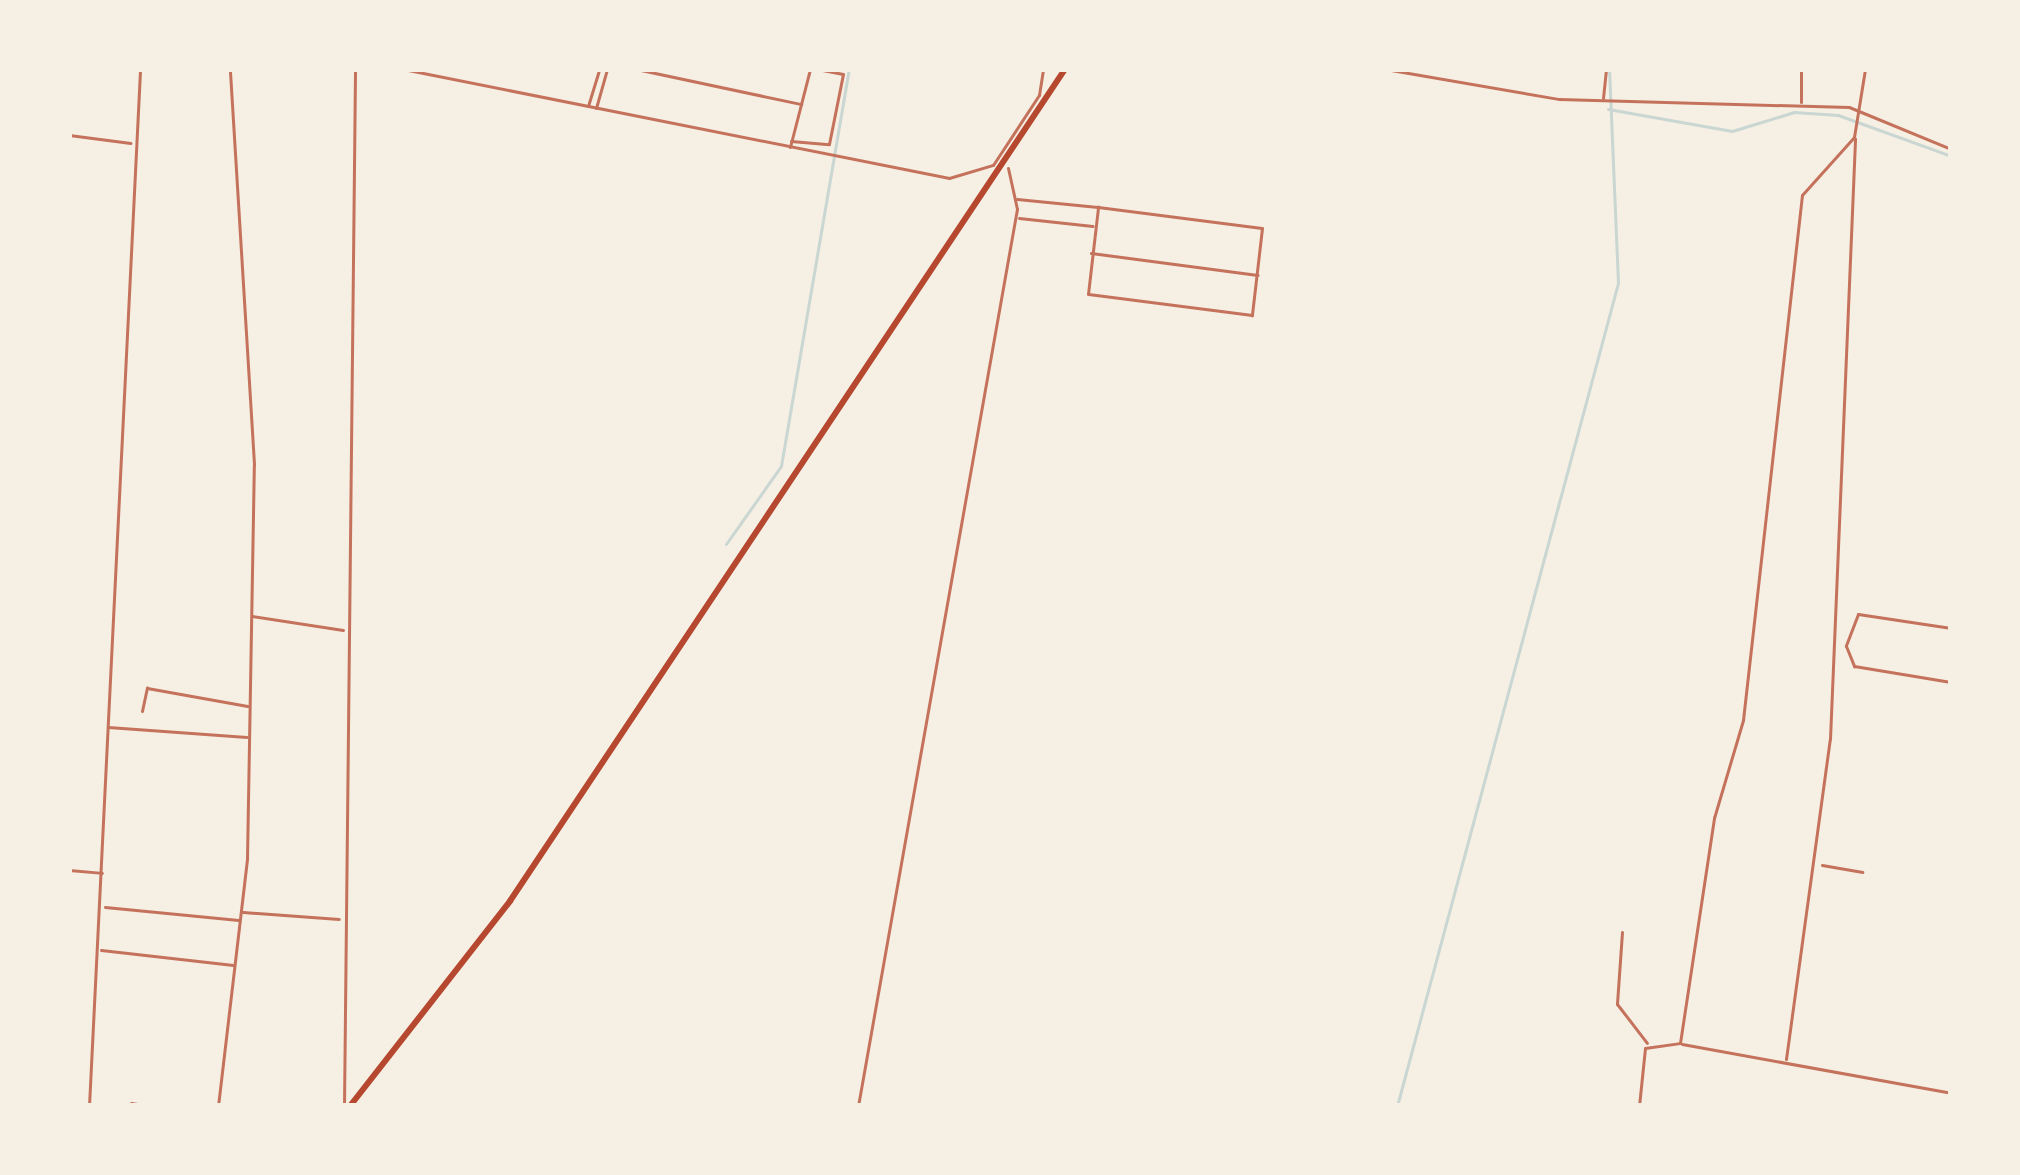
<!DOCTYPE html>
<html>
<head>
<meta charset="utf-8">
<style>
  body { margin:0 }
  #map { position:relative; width:2020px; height:1175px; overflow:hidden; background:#f6efe4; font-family:"DM Sans",sans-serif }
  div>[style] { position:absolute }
  .stream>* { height:3px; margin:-1.5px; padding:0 1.5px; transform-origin:1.5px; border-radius:1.5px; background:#c9d6d2 }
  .minor>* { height:3px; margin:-1.5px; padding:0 1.5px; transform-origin:1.5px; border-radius:1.5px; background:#c5725c }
  .trunk>* { height:6px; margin:-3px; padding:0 3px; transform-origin:3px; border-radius:3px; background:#b5482f }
  span { translate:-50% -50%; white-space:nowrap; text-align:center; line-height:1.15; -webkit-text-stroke:10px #f6efe4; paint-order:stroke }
  .frame { position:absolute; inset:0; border:72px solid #f6efe4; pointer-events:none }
</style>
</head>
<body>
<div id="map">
  <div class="stream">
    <div style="left:1608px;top:109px;width:126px;rotate:10.1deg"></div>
    <div style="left:1732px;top:131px;width:65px;rotate:-17deg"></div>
    <div style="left:1794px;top:112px;width:44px;rotate:3.9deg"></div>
    <div style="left:1838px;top:115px;width:120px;rotate:19.9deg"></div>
    <div style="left:726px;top:544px;width:95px;rotate:-54.8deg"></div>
    <div style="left:781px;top:466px;width:403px;rotate:-80.3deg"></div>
    <div style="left:1397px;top:1106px;width:852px;rotate:-74.97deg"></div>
    <div style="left:1618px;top:283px;width:214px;rotate:-92.4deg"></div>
  </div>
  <div class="minor">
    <div style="left:403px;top:69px;width:557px;rotate:11.29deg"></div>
    <div style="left:949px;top:178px;width:46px;rotate:-16.5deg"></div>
    <div style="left:993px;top:165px;width:84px;rotate:-56.7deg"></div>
    <div style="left:1039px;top:95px;width:26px;rotate:-81deg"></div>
    <div style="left:636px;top:69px;width:169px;rotate:12deg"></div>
    <div style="left:1385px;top:69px;width:177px;rotate:9.8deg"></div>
    <div style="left:1559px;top:99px;width:290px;rotate:1.6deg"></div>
    <div style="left:1849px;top:107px;width:110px;rotate:22.4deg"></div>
    <div style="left:1603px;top:98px;width:29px;rotate:-84deg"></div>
    <div style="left:1801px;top:102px;width:33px;rotate:-90deg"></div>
    <div style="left:588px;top:106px;width:39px;rotate:-73deg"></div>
    <div style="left:596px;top:108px;width:41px;rotate:-74.2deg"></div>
    <div style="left:69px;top:135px;width:62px;rotate:7.5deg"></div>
    <div style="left:791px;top:141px;width:38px;rotate:5deg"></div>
    <div style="left:829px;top:144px;width:71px;rotate:-78.7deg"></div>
    <div style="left:843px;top:74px;width:25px;rotate:-169deg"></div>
    <div style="left:790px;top:147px;width:81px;rotate:-75.6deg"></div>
    <div style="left:1017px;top:199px;width:81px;rotate:5.6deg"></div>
    <div style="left:1098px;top:207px;width:165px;rotate:7.3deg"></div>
    <div style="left:1262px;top:228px;width:88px;rotate:96.6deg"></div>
    <div style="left:1252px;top:315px;width:165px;rotate:-172.7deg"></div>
    <div style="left:1088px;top:294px;width:88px;rotate:-83.4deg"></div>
    <div style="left:1019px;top:218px;width:74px;rotate:6.2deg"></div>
    <div style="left:1091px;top:253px;width:168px;rotate:7.5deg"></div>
    <div style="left:252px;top:616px;width:92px;rotate:8.7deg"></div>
    <div style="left:1951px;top:628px;width:94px;rotate:-171.4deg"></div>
    <div style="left:1858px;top:614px;width:34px;rotate:111deg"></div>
    <div style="left:1846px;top:646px;width:22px;rotate:68deg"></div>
    <div style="left:1854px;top:666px;width:98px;rotate:9.4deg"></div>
    <div style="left:142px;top:711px;width:24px;rotate:-78deg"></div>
    <div style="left:147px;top:688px;width:102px;rotate:10.2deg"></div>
    <div style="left:108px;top:727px;width:139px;rotate:4.1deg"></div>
    <div style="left:1822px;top:865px;width:41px;rotate:9.9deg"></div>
    <div style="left:69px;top:870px;width:33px;rotate:5deg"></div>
    <div style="left:105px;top:907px;width:134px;rotate:5.6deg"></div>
    <div style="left:243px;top:912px;width:96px;rotate:4.2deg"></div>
    <div style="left:1622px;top:932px;width:72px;rotate:94deg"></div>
    <div style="left:1617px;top:1004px;width:49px;rotate:52.4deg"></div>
    <div style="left:101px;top:950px;width:133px;rotate:6.5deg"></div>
    <div style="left:1682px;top:1044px;width:273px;rotate:10.3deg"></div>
    <div style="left:1786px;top:1059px;width:323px;rotate:-82.2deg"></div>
    <div style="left:1830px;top:739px;width:601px;rotate:-87.61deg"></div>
    <div style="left:131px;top:1103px;width:18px;rotate:9deg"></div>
    <div style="left:89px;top:1106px;width:1038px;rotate:-87.18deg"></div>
    <div style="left:218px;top:1106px;width:250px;rotate:-83.3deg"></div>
    <div style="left:247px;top:858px;width:394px;rotate:-89deg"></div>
    <div style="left:254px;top:464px;width:396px;rotate:-93.5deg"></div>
    <div style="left:344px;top:1106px;width:1037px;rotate:-89.39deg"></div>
    <div style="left:858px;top:1106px;width:911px;rotate:-79.95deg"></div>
    <div style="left:1017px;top:209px;width:42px;rotate:-102.4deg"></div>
    <div style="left:1639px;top:1106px;width:58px;rotate:-84.1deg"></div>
    <div style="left:1645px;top:1048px;width:35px;rotate:-8deg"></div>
    <div style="left:1680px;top:1043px;width:228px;rotate:-81.4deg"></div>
    <div style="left:1714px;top:818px;width:102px;rotate:-73.5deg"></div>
    <div style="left:1743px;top:720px;width:528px;rotate:-83.59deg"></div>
    <div style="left:1802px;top:195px;width:78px;rotate:-48.1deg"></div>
    <div style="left:1854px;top:137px;width:69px;rotate:-80.8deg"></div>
  </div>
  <div class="trunk">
    <div style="left:350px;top:1106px;width:260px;rotate:-52deg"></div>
    <div style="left:510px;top:901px;width:1000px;rotate:-56.29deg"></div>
  </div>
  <div class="frame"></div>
</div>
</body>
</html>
